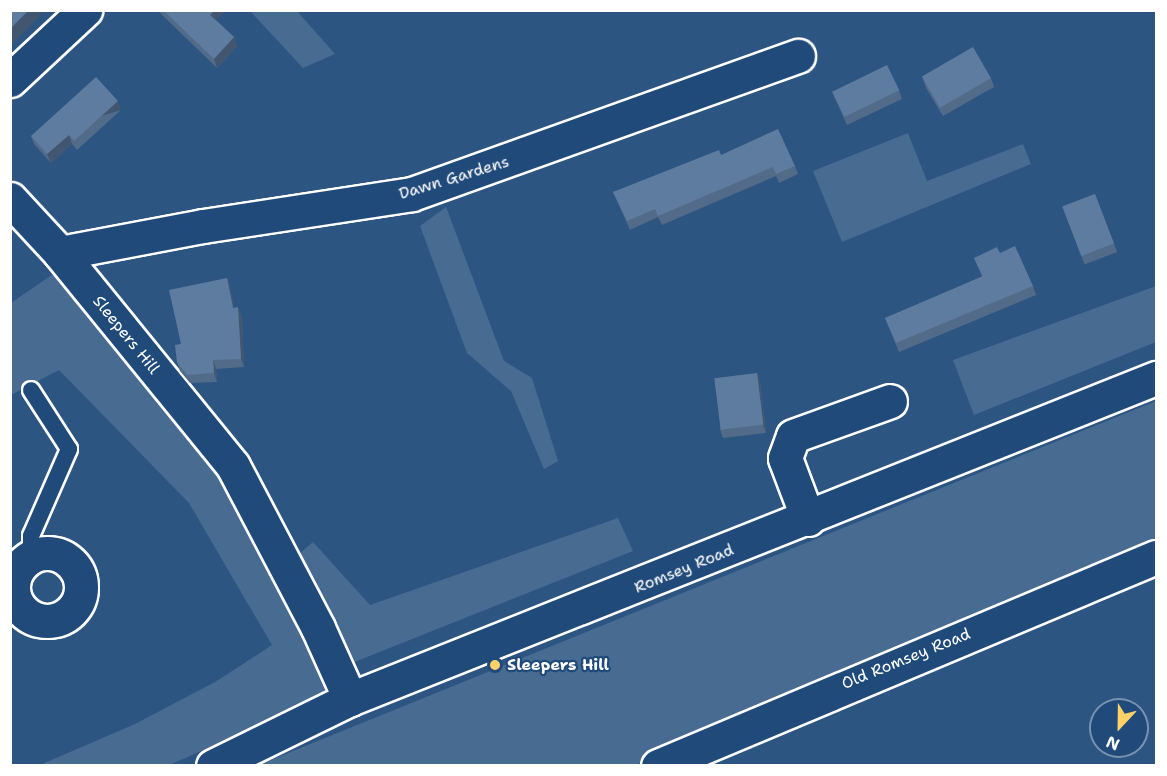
<!DOCTYPE html>
<html>
<head>
<meta charset="utf-8">
<style>
  body { margin:0 }
  #map { position:relative; width:1167px; height:776px; overflow:hidden; background:#2c5582; font-family:"Shantell Sans",sans-serif }
  div>[style] { position:absolute }
  .green>* { inset:0; background:#486b92 }
  .roads { filter:drop-shadow(2px 0 #fff) drop-shadow(-2px 0 #fff) drop-shadow(0 2px #fff) drop-shadow(0 -2px #fff) }
  .service>* { height:16px; margin:-8px; padding:0 8px; transform-origin:8px; border-radius:8px; background:#1f4a7a }
  .minor>* { height:33px; margin:-16.5px; padding:0 16.5px; transform-origin:16.5px; border-radius:16.5px; background:#1f4a7a }
  .minor>.ring { margin:-16.5px; padding:0; box-sizing:content-box; background:none; border:33px solid #1f4a7a; border-radius:50% }
  .secondary>* { height:33px; margin:-16.5px; padding:0 16.5px; transform-origin:16.5px; border-radius:16.5px; background:#1f4a7a }
  .wall>* { inset:0; background:#516b89; transform-origin:0 0 }
  .shaded-wall>* { inset:0; background:#42576f; transform-origin:0 0 }
  .building>* { inset:0; background:#5e7c9f; transform-origin:0 0 }
  .dots>* { width:16px; height:16px; translate:-50% -50%; box-sizing:border-box; border:3px solid #1f4a7a; border-radius:50% }
  span { translate:-50% -50%; white-space:nowrap; text-align:center; line-height:1.15; -webkit-text-stroke:4.5px #1f4a7a; paint-order:stroke }
  .street-label { font-size:16px; color:#fff }
  .poi-label { font-size:16px; color:#fff; font-weight:700 }
  .left { translate:0 -50%; text-align:left }
  .frame { position:absolute; inset:0; border:12px solid #fff; pointer-events:none }
  .north { position:absolute; left:1089px; top:698px; width:60px; height:60px; box-sizing:border-box; background:#1f4a7a; border:2px solid #7992af; border-radius:50%; rotate:202deg; font-size:16px; font-weight:700; line-height:24px; text-align:center; color:#fff }
  .north::after { content:''; display:block; margin:auto; width:21px; height:27px; background:#ffd166; clip-path:polygon(50% 0,100% 100%,50% 72%,0 100%) }
</style>
</head>
<body>
<div id="map">
  <div class="green">
    <div style="clip-path:polygon(250px 11px,297px 11px,335px 54px,303px 68px)"></div>
    <div style="clip-path:polygon(908px 133px,927px 181px,1023px 144px,1031px 164px,842px 242px,813px 171px)"></div>
    <div style="clip-path:polygon(446px 207px,504px 361px,532px 378px,558px 461px,544px 469px,511px 391px,467px 353px,420px 226px)"></div>
    <div style="clip-path:polygon(56px 272px,207px 447px,333px 677px,317px 701px,169px 765px,40px 765px,135px 724px,215px 682px,272px 645px,189px 503px,59px 370px,11px 395px,11px 303px)"></div>
    <div style="clip-path:polygon(1156px 286px,1156px 342px,974px 415px,953px 360px)"></div>
    <div style="clip-path:polygon(1156px 401px,1156px 544px,960px 624px,635px 765px,256px 766px)"></div>
    <div style="clip-path:polygon(618px 518px,633px 551px,347px 665px,294px 558px,313px 542px,370px 605px)"></div>
  </div>
  <div class="roads">
    <div class="service">
      <div style="left:31px;top:557px;width:21px;rotate:-90deg"></div>
      <div style="left:31px;top:536px;width:95px;rotate:-66.4deg"></div>
      <div style="left:69px;top:449px;width:70px;rotate:-122.8deg"></div>
    </div>
    <div class="minor">
      <div style="left:10px;top:80px;width:103px;rotate:-43deg"></div>
      <div style="left:10px;top:199px;width:74px;rotate:47.2deg"></div>
      <div style="left:60px;top:253px;width:274px;rotate:50.9deg"></div>
      <div style="left:233px;top:466px;width:183px;rotate:62.3deg"></div>
      <div style="left:318px;top:628px;width:78px;rotate:65.7deg"></div>
      <div style="left:60px;top:253px;width:146px;rotate:-10.7deg"></div>
      <div style="left:203px;top:226px;width:211px;rotate:-8.7deg"></div>
      <div style="left:412px;top:194px;width:410px;rotate:-19.7deg"></div>
      <div style="left:808px;top:519px;width:65px;rotate:-110.7deg"></div>
      <div style="left:785px;top:458px;width:23px;rotate:-70deg"></div>
      <div style="left:793px;top:436px;width:103px;rotate:-19.8deg"></div>
      <div class="ring" style="left:13px;top:553px;width:35px;height:35px"></div>
      <div style="left:658px;top:766px;width:540px;rotate:-22.77deg"></div>
    </div>
    <div class="secondary">
      <div style="left:213px;top:766px;width:153px;rotate:-26.1deg"></div>
      <div style="left:350px;top:699px;width:868px;rotate:-21.72deg"></div>
    </div>
  </div>
  <div class="wall">
    <div style="clip-path:polygon(157px 10px,224px 10px,224px 12px,216px 20px,234px 37px,237px 46px,217px 68px)"></div>
    <div style="clip-path:polygon(991px 78px,994px 87px,943px 116px,926px 88px,923px 79px)"></div>
    <div style="clip-path:polygon(899px 90px,902px 99px,847px 125px,832px 92px)"></div>
    <div style="clip-path:polygon(121px 110px,77px 150px,72px 144px,51px 163px,34px 144px,31px 136px)"></div>
    <div style="clip-path:polygon(721px 155px,795px 166px,798px 174px,779px 183px,776px 176px,662px 225px,658px 217px,630px 230px,613px 192px)"></div>
    <div style="left:1095px;top:194px;width:62px;height:35px;rotate:69deg"></div>
    <div style="clip-path:polygon(1000px 253px,1033px 286px,1036px 295px,899px 352px,885px 318px,982px 277px,974px 258px)"></div>
    <div style="clip-path:polygon(227px 278px,230px 287px,234px 308px,242px 316px,244px 367px,216px 369px,217px 382px,190px 383px,180px 371px,177px 362px,181px 344px)"></div>
    <div style="clip-path:polygon(757px 373px,760px 381px,766px 433px,723px 438px,720px 429px)"></div>
  </div>
  <div class="shaded-wall">
    <div style="clip-path:polygon(29px 10px,40px 10px,41px 15px,10px 46px,10px 29px)"></div>
    <div style="clip-path:polygon(215px 10px,224px 10px,224px 12px,214px 23px,210px 15px)"></div>
    <div style="clip-path:polygon(234px 37px,237px 46px,217px 68px,214px 59px)"></div>
    <div style="left:118px;top:101px;width:9px;height:59px;rotate:72deg"></div>
    <div style="clip-path:polygon(69px 135px,72px 144px,51px 163px,47px 154px)"></div>
    <div style="clip-path:polygon(227px 278px,230px 287px,236px 316px,233px 308px)"></div>
    <div style="clip-path:polygon(238px 307px,242px 316px,244px 367px,241px 359px)"></div>
    <div style="clip-path:polygon(213px 360px,216px 369px,217px 382px,214px 373px)"></div>
    <div style="clip-path:polygon(757px 373px,760px 381px,766px 433px,763px 425px)"></div>
  </div>
  <div class="building">
    <div style="clip-path:polygon(10px 10px,29px 10px,10px 29px)"></div>
    <div style="clip-path:polygon(163px 10px,215px 10px,210px 15px,234px 37px,214px 59px)"></div>
    <div style="left:973px;top:47px;width:36px;height:59px;rotate:60deg"></div>
    <div style="left:887px;top:65px;width:28px;height:61px;rotate:64deg"></div>
    <div style="clip-path:polygon(96px 77px,118px 101px,74px 141px,69px 135px,47px 154px,31px 136px)"></div>
    <div style="clip-path:polygon(778px 129px,795px 166px,776px 174px,773px 167px,658px 216px,655px 209px,627px 221px,613px 192px,719px 150px,721px 155px)"></div>
    <div style="left:1095px;top:194px;width:53px;height:35px;rotate:69deg"></div>
    <div style="clip-path:polygon(1015px 246px,1033px 286px,896px 343px,885px 318px,983px 276px,974px 258px,997px 247px,1000px 253px)"></div>
    <div style="clip-path:polygon(227px 278px,233px 308px,238px 307px,241px 359px,213px 360px,214px 373px,187px 375px,177px 362px,175px 345px,181px 344px,169px 290px)"></div>
    <div style="left:757px;top:373px;width:52px;height:43px;rotate:83deg"></div>
  </div>
  <div class="dots">
    <div style="left:495px;top:665px;background:#ffd166"></div>
  </div>
  <div class="street-label">
    <span style="left:454px;top:178px;rotate:-17deg">Dawn Gardens</span>
    <span style="left:126px;top:335px;rotate:51deg">Sleepers Hill</span>
    <span style="left:684px;top:569px;rotate:-22deg">Romsey Road</span>
    <span style="left:906px;top:659px;rotate:-22deg">Old Romsey Road</span>
  </div>
  <div class="poi-label">
    <span class="left" style="left:507px;top:665px">Sleepers Hill</span>
  </div>
  <div class="frame"></div>
  <div class="north">N</div>
</div>
</body>
</html>
